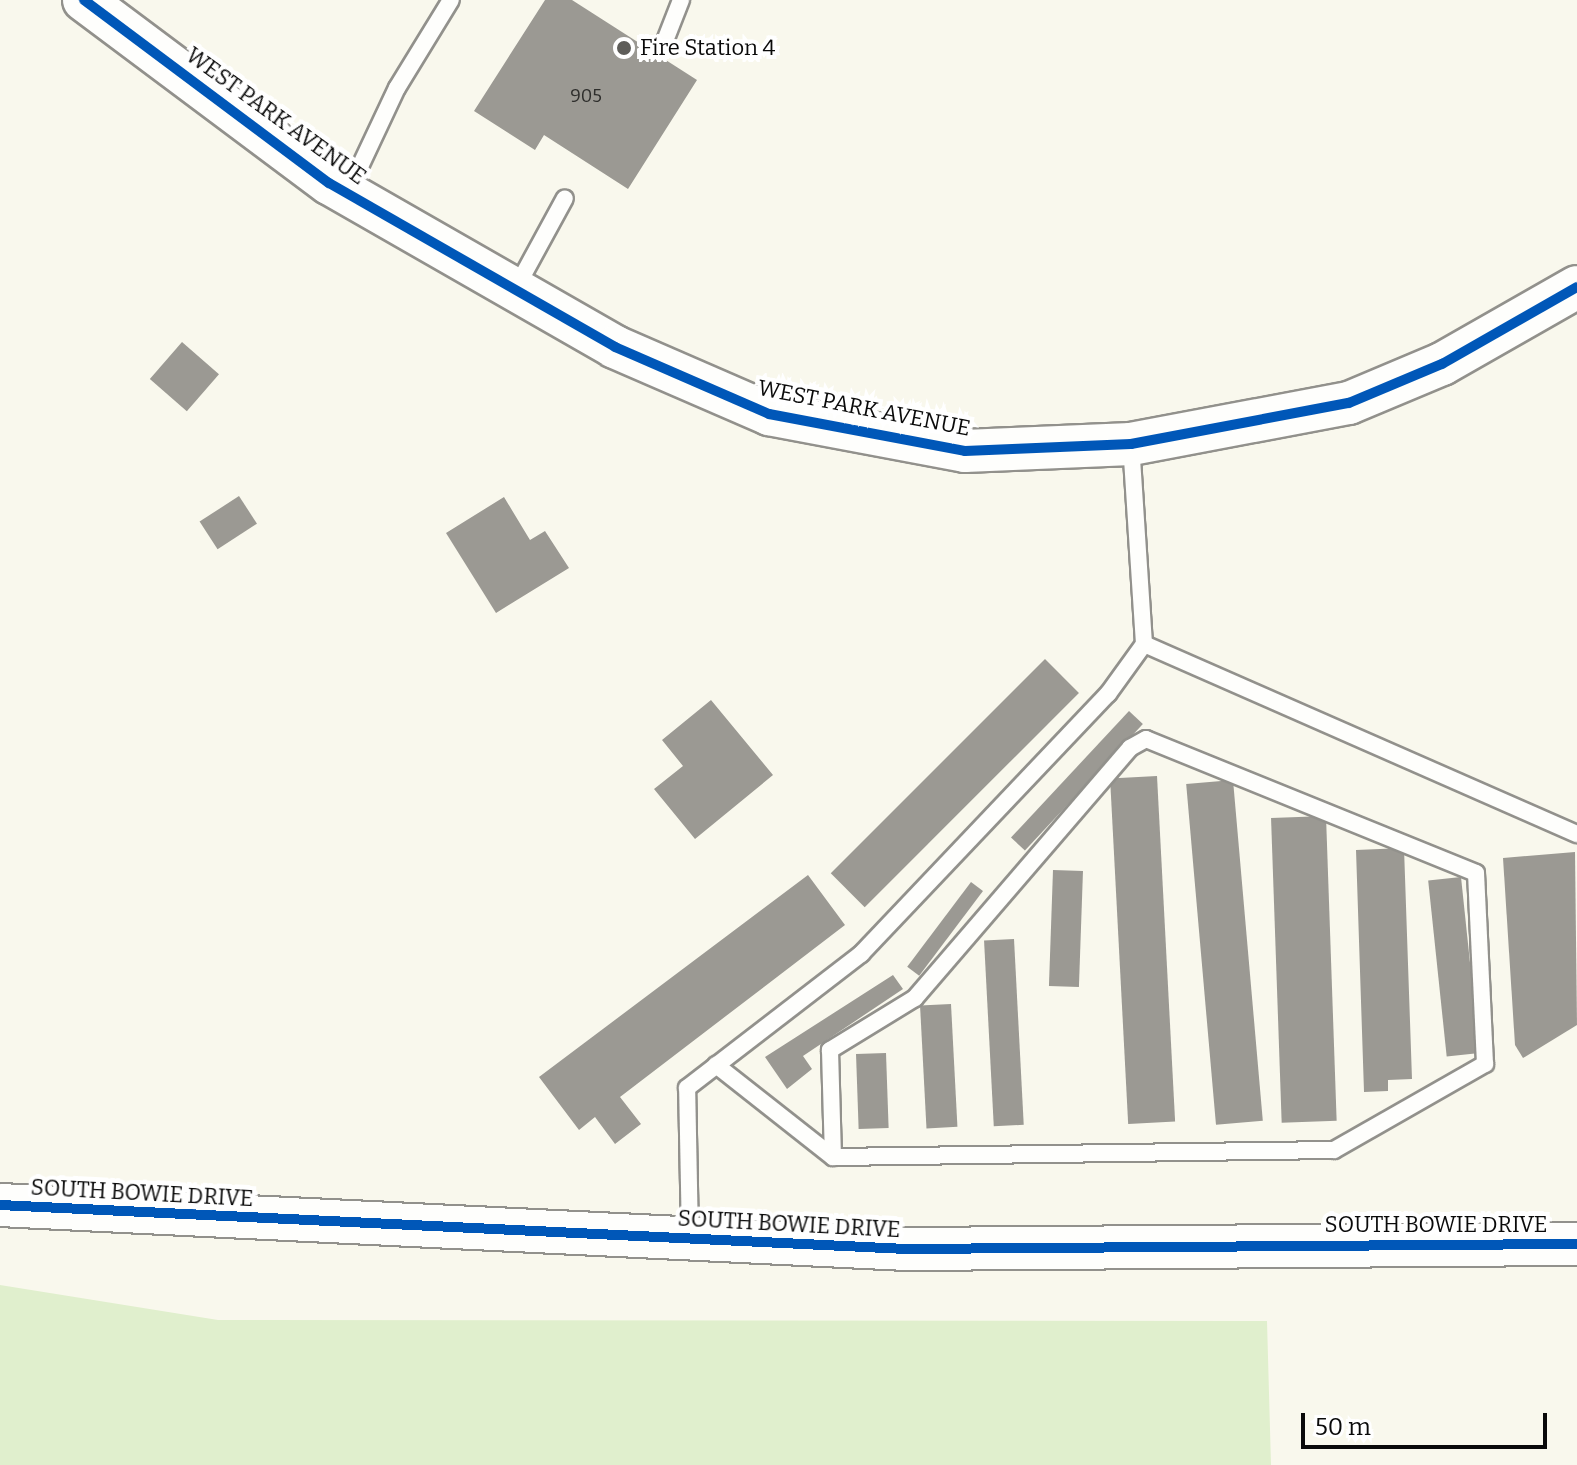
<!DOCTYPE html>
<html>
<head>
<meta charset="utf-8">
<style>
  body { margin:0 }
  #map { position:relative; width:1577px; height:1465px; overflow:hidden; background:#f9f8ed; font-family:Bitter,serif }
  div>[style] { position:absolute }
  .green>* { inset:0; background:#e0efcd }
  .building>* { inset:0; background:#9b9993; transform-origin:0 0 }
  .roads { filter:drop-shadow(2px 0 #92918c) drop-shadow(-2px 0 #92918c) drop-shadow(0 2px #92918c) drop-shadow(0 -2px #92918c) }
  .service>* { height:16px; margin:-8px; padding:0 8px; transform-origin:8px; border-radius:8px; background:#fefefc }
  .tertiary>* { height:42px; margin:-21px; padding:0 21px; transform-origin:21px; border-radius:21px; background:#fefefc }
  .cycleway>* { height:10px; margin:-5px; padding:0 5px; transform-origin:5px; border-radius:5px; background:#0057b8 }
  .dots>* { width:22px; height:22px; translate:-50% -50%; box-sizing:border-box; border:4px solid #fff; border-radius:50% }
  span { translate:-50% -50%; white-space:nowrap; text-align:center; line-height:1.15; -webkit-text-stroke:8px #fff; paint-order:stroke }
  .number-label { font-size:18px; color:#2e2e2c }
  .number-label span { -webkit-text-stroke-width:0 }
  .poi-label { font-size:22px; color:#0a0a0a }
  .left { translate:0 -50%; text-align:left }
  .street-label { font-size:22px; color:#0a0a0a }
  .scale { position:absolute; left:1301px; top:1413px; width:246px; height:36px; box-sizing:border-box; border:4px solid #0a0a0a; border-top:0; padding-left:10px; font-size:24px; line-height:28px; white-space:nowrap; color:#0a0a0a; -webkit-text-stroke:6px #fff; paint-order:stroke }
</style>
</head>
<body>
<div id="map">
  <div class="green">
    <div style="clip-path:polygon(0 1285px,218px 1320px,1267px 1321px,1271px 1465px,0 1465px)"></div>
  </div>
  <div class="building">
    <div style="clip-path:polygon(545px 0,572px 0,697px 80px,628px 189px,544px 135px,535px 150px,474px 111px)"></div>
    <div style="left:182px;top:342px;width:49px;height:49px;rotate:41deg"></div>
    <div style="left:239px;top:496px;width:33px;height:47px;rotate:57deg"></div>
    <div style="clip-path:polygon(504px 497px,530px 540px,545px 531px,569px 568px,496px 613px,446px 533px)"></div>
    <div style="left:1045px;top:659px;width:48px;height:303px;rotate:45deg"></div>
    <div style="clip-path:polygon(711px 700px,773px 775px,695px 839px,654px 789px,683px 766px,662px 740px)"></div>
    <div style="left:1129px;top:711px;width:19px;height:173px;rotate:43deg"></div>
    <div style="left:1157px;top:776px;width:346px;height:47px;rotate:87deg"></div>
    <div style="left:1233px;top:780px;width:342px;height:47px;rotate:85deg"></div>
    <div style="left:1326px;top:816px;width:305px;height:55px;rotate:88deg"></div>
    <div style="clip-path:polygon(1404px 848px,1412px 1079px,1388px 1080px,1388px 1091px,1364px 1092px,1356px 850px)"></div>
    <div style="clip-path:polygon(1575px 852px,1577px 1025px,1523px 1058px,1515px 1045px,1503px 858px)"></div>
    <div style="left:1053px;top:870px;width:30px;height:116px;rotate:2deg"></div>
    <div style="clip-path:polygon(808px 875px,845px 925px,620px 1097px,641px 1124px,615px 1144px,595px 1117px,579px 1130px,539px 1077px)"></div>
    <div style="left:1461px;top:877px;width:177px;height:33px;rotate:84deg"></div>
    <div style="left:971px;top:882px;width:15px;height:106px;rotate:37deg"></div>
    <div style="left:1014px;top:939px;width:186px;height:30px;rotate:87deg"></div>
    <div style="clip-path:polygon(893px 975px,903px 989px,803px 1056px,812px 1069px,787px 1089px,765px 1057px)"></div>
    <div style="left:951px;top:1004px;width:123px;height:31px;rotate:87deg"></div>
    <div style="left:886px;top:1053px;width:75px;height:30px;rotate:88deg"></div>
  </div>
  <div class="roads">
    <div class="service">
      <div style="left:665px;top:41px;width:44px;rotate:-68.7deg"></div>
      <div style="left:348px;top:192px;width:115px;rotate:-64.8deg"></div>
      <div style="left:397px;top:88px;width:103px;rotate:-58.5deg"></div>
      <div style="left:516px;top:288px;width:102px;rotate:-61.4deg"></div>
      <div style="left:1144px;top:644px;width:473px;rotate:23.7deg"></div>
      <div style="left:716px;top:1065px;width:149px;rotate:38.2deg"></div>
      <div style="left:833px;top:1157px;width:501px;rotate:-0.8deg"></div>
      <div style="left:1334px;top:1150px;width:174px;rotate:-29.7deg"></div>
      <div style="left:1485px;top:1064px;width:191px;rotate:-92.7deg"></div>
      <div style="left:1476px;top:873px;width:356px;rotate:-157.9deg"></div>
      <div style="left:1146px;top:739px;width:18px;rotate:151deg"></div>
      <div style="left:1130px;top:748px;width:330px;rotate:130.7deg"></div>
      <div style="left:915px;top:998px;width:100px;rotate:148.5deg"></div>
      <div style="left:830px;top:1050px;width:107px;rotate:88.4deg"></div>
      <div style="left:690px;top:1238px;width:150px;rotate:-91.1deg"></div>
      <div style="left:687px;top:1088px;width:220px;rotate:-37.6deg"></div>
      <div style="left:861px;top:954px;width:359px;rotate:-46.5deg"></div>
      <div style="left:1108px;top:694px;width:62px;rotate:-54.2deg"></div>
      <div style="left:1144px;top:644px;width:199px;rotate:-93.7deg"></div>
    </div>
    <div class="tertiary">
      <div style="left:84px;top:0;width:306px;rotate:36.8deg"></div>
      <div style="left:329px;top:183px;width:330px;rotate:29.8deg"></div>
      <div style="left:615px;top:347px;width:168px;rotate:23.5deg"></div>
      <div style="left:769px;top:414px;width:199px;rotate:10.7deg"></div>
      <div style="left:965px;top:451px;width:166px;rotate:-2.4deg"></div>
      <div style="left:1131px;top:444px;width:222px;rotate:-10.7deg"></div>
      <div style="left:1349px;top:403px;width:101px;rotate:-22.8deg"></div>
      <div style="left:1442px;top:364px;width:155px;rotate:-29.7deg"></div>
      <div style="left:0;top:1205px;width:906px;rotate:2.78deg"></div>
      <div style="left:905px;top:1249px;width:672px;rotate:-0.43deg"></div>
    </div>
  </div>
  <div class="cycleway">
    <div style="left:84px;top:0;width:306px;rotate:36.8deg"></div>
    <div style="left:329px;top:183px;width:330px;rotate:29.8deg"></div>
    <div style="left:615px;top:347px;width:168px;rotate:23.5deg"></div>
    <div style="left:769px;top:414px;width:199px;rotate:10.7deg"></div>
    <div style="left:965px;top:451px;width:166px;rotate:-2.4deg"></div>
    <div style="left:1131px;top:444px;width:222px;rotate:-10.7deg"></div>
    <div style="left:1349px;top:403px;width:101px;rotate:-22.8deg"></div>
    <div style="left:1442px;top:364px;width:155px;rotate:-29.7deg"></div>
    <div style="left:0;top:1205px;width:906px;rotate:2.78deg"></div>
    <div style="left:905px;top:1249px;width:672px;rotate:-0.43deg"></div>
  </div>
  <div class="dots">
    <div style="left:624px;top:48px;background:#5e5d59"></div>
  </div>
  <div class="number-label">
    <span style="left:586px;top:96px">905</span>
  </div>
  <div class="poi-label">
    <span class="left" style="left:640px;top:48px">Fire Station 4</span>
  </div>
  <div class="street-label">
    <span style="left:276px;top:116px;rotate:36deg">WEST PARK AVENUE</span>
    <span style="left:864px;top:408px;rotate:11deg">WEST PARK AVENUE</span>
    <span style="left:142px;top:1193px;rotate:3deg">SOUTH BOWIE DRIVE</span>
    <span style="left:789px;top:1224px;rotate:3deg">SOUTH BOWIE DRIVE</span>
    <span style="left:1436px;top:1225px">SOUTH BOWIE DRIVE</span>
  </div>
  <div class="scale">50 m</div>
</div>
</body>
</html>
